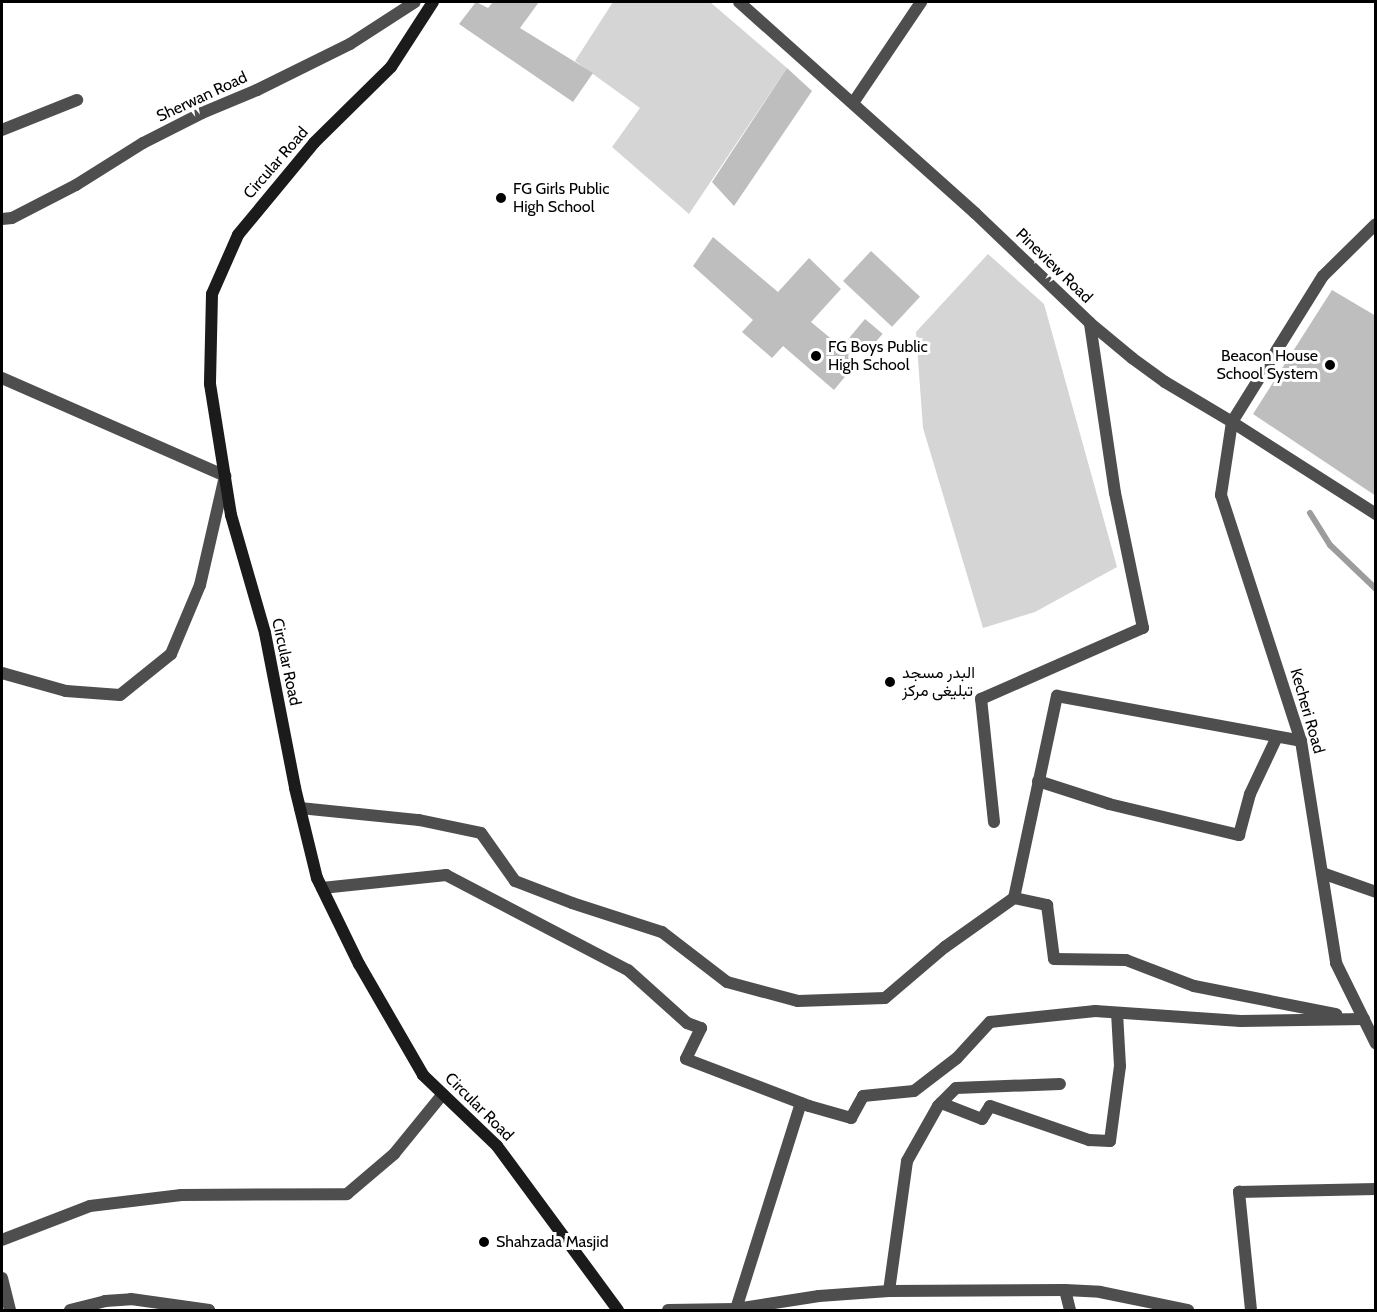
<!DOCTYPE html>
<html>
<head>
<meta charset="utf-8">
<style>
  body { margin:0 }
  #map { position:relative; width:1377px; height:1312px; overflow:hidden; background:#fff; font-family:Cabin,Vazirmatn,sans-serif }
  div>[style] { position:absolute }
  .green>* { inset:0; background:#d5d5d5 }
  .stream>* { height:6px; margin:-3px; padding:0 3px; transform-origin:3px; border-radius:3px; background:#9c9c9c }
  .building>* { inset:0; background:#bebebe; transform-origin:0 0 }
  .minor>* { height:12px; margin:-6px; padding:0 6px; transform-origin:6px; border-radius:6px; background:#4e4e4e }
  .tertiary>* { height:12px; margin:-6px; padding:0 6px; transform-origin:6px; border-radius:6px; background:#4e4e4e }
  .secondary>* { height:12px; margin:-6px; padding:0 6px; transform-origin:6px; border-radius:6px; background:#1b1b1b }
  .dots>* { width:16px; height:16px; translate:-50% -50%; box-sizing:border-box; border:3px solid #fff; border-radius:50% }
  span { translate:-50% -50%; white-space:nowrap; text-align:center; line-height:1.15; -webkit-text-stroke:6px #fff; paint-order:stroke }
  .street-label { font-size:16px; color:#000 }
  .poi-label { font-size:16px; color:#000 }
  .left { translate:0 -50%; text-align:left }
  .right { translate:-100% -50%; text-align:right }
  .frame { position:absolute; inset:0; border:3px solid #000; pointer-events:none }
</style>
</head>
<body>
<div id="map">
  <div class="green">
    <div style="clip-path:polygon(613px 2px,710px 2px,787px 68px,689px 214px,612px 147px,640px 108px,575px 61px)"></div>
    <div style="clip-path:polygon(988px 254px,1044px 304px,1117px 567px,1035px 612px,983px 628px,923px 428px,916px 332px)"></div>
  </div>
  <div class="stream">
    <div style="left:1310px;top:513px;width:38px;rotate:58deg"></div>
    <div style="left:1330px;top:545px;width:64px;rotate:43.7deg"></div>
  </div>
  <div class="building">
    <div style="clip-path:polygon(476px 2px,488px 8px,493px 2px,539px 2px,520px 28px,593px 73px,573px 102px,459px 24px)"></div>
    <div style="clip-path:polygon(787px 68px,812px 91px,734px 206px,712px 182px)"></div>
    <div style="clip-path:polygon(713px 237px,778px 292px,809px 258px,841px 289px,811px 322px,858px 361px,834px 390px,783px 346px,772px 358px,742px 332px,753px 320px,693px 266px)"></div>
    <div style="left:871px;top:251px;width:67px;height:41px;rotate:43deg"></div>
    <div style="clip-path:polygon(1332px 290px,1376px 316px,1376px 496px,1253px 414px)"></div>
    <div style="left:865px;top:319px;width:23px;height:27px;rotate:40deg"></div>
  </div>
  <div class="minor">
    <div style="left:853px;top:103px;width:122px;rotate:-56deg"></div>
    <div style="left:2px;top:130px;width:81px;rotate:-21.8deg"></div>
    <div style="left:2px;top:378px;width:244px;rotate:23.7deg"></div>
    <div style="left:225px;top:476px;width:112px;rotate:102.9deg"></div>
    <div style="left:200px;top:585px;width:75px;rotate:112.8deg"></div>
    <div style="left:171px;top:654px;width:65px;rotate:141.2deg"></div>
    <div style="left:120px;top:695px;width:54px;rotate:-175.8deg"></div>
    <div style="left:66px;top:691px;width:66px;rotate:-164.3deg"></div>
    <div style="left:1232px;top:422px;width:172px;rotate:-58.1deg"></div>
    <div style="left:1323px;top:276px;width:74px;rotate:-44.5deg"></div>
    <div style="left:1038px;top:781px;width:75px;rotate:17.9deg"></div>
    <div style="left:1109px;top:804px;width:134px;rotate:13.4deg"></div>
    <div style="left:1239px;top:835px;width:42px;rotate:-75deg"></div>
    <div style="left:1250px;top:794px;width:63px;rotate:-64.7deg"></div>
    <div style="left:300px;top:808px;width:120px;rotate:5.8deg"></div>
    <div style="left:419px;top:820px;width:63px;rotate:11.8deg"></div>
    <div style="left:481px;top:833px;width:59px;rotate:54.7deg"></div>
    <div style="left:515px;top:881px;width:61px;rotate:21.1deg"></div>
    <div style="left:572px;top:903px;width:95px;rotate:17.9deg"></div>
    <div style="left:662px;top:932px;width:82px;rotate:37.6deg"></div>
    <div style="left:727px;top:982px;width:73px;rotate:15deg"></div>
    <div style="left:798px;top:1001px;width:87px;rotate:-2deg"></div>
    <div style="left:885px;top:998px;width:79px;rotate:-40.4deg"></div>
    <div style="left:945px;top:947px;width:85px;rotate:-35.4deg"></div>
    <div style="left:1014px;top:898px;width:207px;rotate:-78deg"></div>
    <div style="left:1057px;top:696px;width:248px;rotate:10.4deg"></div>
    <div style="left:994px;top:822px;width:124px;rotate:-96deg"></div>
    <div style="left:981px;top:699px;width:177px;rotate:-23.7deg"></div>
    <div style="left:1143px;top:628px;width:138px;rotate:-101.7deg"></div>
    <div style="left:1115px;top:493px;width:172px;rotate:-98.4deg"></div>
    <div style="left:1322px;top:873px;width:57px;rotate:19.4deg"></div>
    <div style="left:322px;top:888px;width:125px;rotate:-6deg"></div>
    <div style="left:446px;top:875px;width:205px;rotate:27.6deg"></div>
    <div style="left:628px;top:970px;width:79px;rotate:41.9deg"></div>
    <div style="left:687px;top:1023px;width:15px;rotate:20deg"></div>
    <div style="left:701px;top:1028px;width:34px;rotate:116deg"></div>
    <div style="left:686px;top:1059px;width:132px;rotate:20.9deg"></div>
    <div style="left:809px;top:1106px;width:44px;rotate:15.9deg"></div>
    <div style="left:851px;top:1118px;width:25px;rotate:-61deg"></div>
    <div style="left:863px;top:1096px;width:51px;rotate:-5.6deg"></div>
    <div style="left:914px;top:1091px;width:54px;rotate:-37.5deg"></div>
    <div style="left:957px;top:1058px;width:49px;rotate:-47.5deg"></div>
    <div style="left:990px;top:1022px;width:106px;rotate:-6deg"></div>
    <div style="left:1095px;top:1011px;width:146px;rotate:3.9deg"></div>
    <div style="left:1241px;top:1021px;width:123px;rotate:-0.9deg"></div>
    <div style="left:1014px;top:898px;width:34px;rotate:12deg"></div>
    <div style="left:1047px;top:905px;width:54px;rotate:82.6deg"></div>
    <div style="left:1054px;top:959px;width:72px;rotate:0.8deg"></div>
    <div style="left:1126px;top:960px;width:73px;rotate:20.9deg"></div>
    <div style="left:1194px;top:986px;width:145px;rotate:11.2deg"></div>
    <div style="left:941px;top:1103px;width:44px;rotate:21.3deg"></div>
    <div style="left:982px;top:1119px;width:15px;rotate:-58deg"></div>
    <div style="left:990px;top:1106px;width:105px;rotate:19deg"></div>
    <div style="left:1089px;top:1140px;width:21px;rotate:3deg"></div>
    <div style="left:1110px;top:1141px;width:76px;rotate:-82.4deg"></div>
    <div style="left:1120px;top:1066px;width:53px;rotate:-93.2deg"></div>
    <div style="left:2px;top:1240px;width:94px;rotate:-21.1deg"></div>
    <div style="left:90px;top:1206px;width:92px;rotate:-6.9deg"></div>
    <div style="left:181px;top:1195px;width:166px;rotate:-0.3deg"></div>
    <div style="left:347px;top:1194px;width:62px;rotate:-40.4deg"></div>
    <div style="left:394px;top:1154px;width:77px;rotate:-50.8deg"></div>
    <div style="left:2px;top:1278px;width:33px;rotate:76deg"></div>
    <div style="left:1065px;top:1290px;width:21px;rotate:76deg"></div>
    <div style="left:889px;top:1291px;width:131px;rotate:-82.1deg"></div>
    <div style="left:907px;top:1161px;width:63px;rotate:-60.6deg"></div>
    <div style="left:938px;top:1106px;width:25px;rotate:-45deg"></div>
    <div style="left:956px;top:1088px;width:104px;rotate:-2.2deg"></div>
    <div style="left:736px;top:1309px;width:216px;rotate:-72.5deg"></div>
    <div style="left:668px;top:1310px;width:68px;rotate:-0.8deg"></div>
    <div style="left:736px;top:1309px;width:84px;rotate:-8.9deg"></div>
    <div style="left:819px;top:1296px;width:70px;rotate:-4.1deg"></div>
    <div style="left:889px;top:1291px;width:176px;rotate:-0.3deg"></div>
    <div style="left:1065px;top:1290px;width:35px;rotate:3deg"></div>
    <div style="left:1100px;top:1292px;width:90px;rotate:11.6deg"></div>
    <div style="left:1251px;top:1310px;width:119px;rotate:-95.8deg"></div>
    <div style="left:1239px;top:1192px;width:137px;rotate:-1.3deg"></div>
  </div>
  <div class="tertiary">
    <div style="left:739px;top:2px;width:317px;rotate:41.8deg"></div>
    <div style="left:975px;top:213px;width:159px;rotate:43.7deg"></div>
    <div style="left:1090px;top:323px;width:55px;rotate:39.8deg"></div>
    <div style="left:1132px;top:358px;width:41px;rotate:36deg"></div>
    <div style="left:1165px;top:382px;width:78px;rotate:30.8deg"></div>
    <div style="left:1232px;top:422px;width:171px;rotate:32.6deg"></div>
    <div style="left:2px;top:219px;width:10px;rotate:-6deg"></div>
    <div style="left:12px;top:218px;width:72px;rotate:-27.3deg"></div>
    <div style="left:76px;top:185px;width:79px;rotate:-32.1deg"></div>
    <div style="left:143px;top:143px;width:66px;rotate:-27deg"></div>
    <div style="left:202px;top:113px;width:60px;rotate:-22.7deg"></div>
    <div style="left:257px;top:90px;width:104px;rotate:-26.3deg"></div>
    <div style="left:350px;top:44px;width:77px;rotate:-32.9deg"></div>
    <div style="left:1232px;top:422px;width:74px;rotate:98.6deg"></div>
    <div style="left:1221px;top:495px;width:259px;rotate:72deg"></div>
    <div style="left:1301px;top:741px;width:225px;rotate:81deg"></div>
    <div style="left:1336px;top:963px;width:90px;rotate:63.7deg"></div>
    <div style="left:70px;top:1310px;width:36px;rotate:-14deg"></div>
    <div style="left:105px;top:1301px;width:26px;rotate:-4deg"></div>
    <div style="left:131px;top:1299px;width:79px;rotate:8deg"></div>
  </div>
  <div class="secondary">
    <div style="left:433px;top:2px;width:77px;rotate:122.9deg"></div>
    <div style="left:391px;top:67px;width:108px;rotate:135.4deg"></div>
    <div style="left:314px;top:143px;width:119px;rotate:129.6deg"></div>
    <div style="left:238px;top:235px;width:64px;rotate:113.8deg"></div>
    <div style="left:212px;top:294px;width:90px;rotate:91.3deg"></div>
    <div style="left:210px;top:384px;width:133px;rotate:80.9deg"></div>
    <div style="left:231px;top:515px;width:123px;rotate:73.9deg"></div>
    <div style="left:265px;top:633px;width:158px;rotate:79deg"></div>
    <div style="left:295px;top:788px;width:93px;rotate:76.3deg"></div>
    <div style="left:317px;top:878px;width:96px;rotate:64deg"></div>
    <div style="left:359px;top:964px;width:128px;rotate:60deg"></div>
    <div style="left:423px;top:1075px;width:103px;rotate:43.8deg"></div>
    <div style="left:497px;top:1146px;width:204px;rotate:53.6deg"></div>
  </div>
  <div class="dots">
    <div style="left:501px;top:198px;background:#000"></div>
    <div style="left:816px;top:356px;background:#000"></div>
    <div style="left:1330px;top:365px;background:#000"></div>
    <div style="left:890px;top:682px;background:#000"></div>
    <div style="left:484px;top:1242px;background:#000"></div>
  </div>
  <div class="street-label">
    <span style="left:202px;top:97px;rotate:-25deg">Sherwan Road</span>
    <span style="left:276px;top:163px;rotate:-49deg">Circular Road</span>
    <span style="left:1054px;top:266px;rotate:44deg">Pineview Road</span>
    <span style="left:286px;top:662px;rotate:78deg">Circular Road</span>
    <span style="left:1307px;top:711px;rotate:74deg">Kecheri Road</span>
    <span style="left:479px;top:1107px;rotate:45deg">Circular Road</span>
  </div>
  <div class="poi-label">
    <span class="left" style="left:513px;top:198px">FG Girls Public<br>High School</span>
    <span class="left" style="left:828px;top:356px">FG Boys Public<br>High School</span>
    <span class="right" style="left:1318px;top:365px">Beacon House<br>School System</span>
    <span class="left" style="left:902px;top:682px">البدر مسجد<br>تبلیغی مرکز</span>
    <span class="left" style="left:496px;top:1242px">Shahzada Masjid</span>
  </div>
  <div class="frame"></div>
</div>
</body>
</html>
